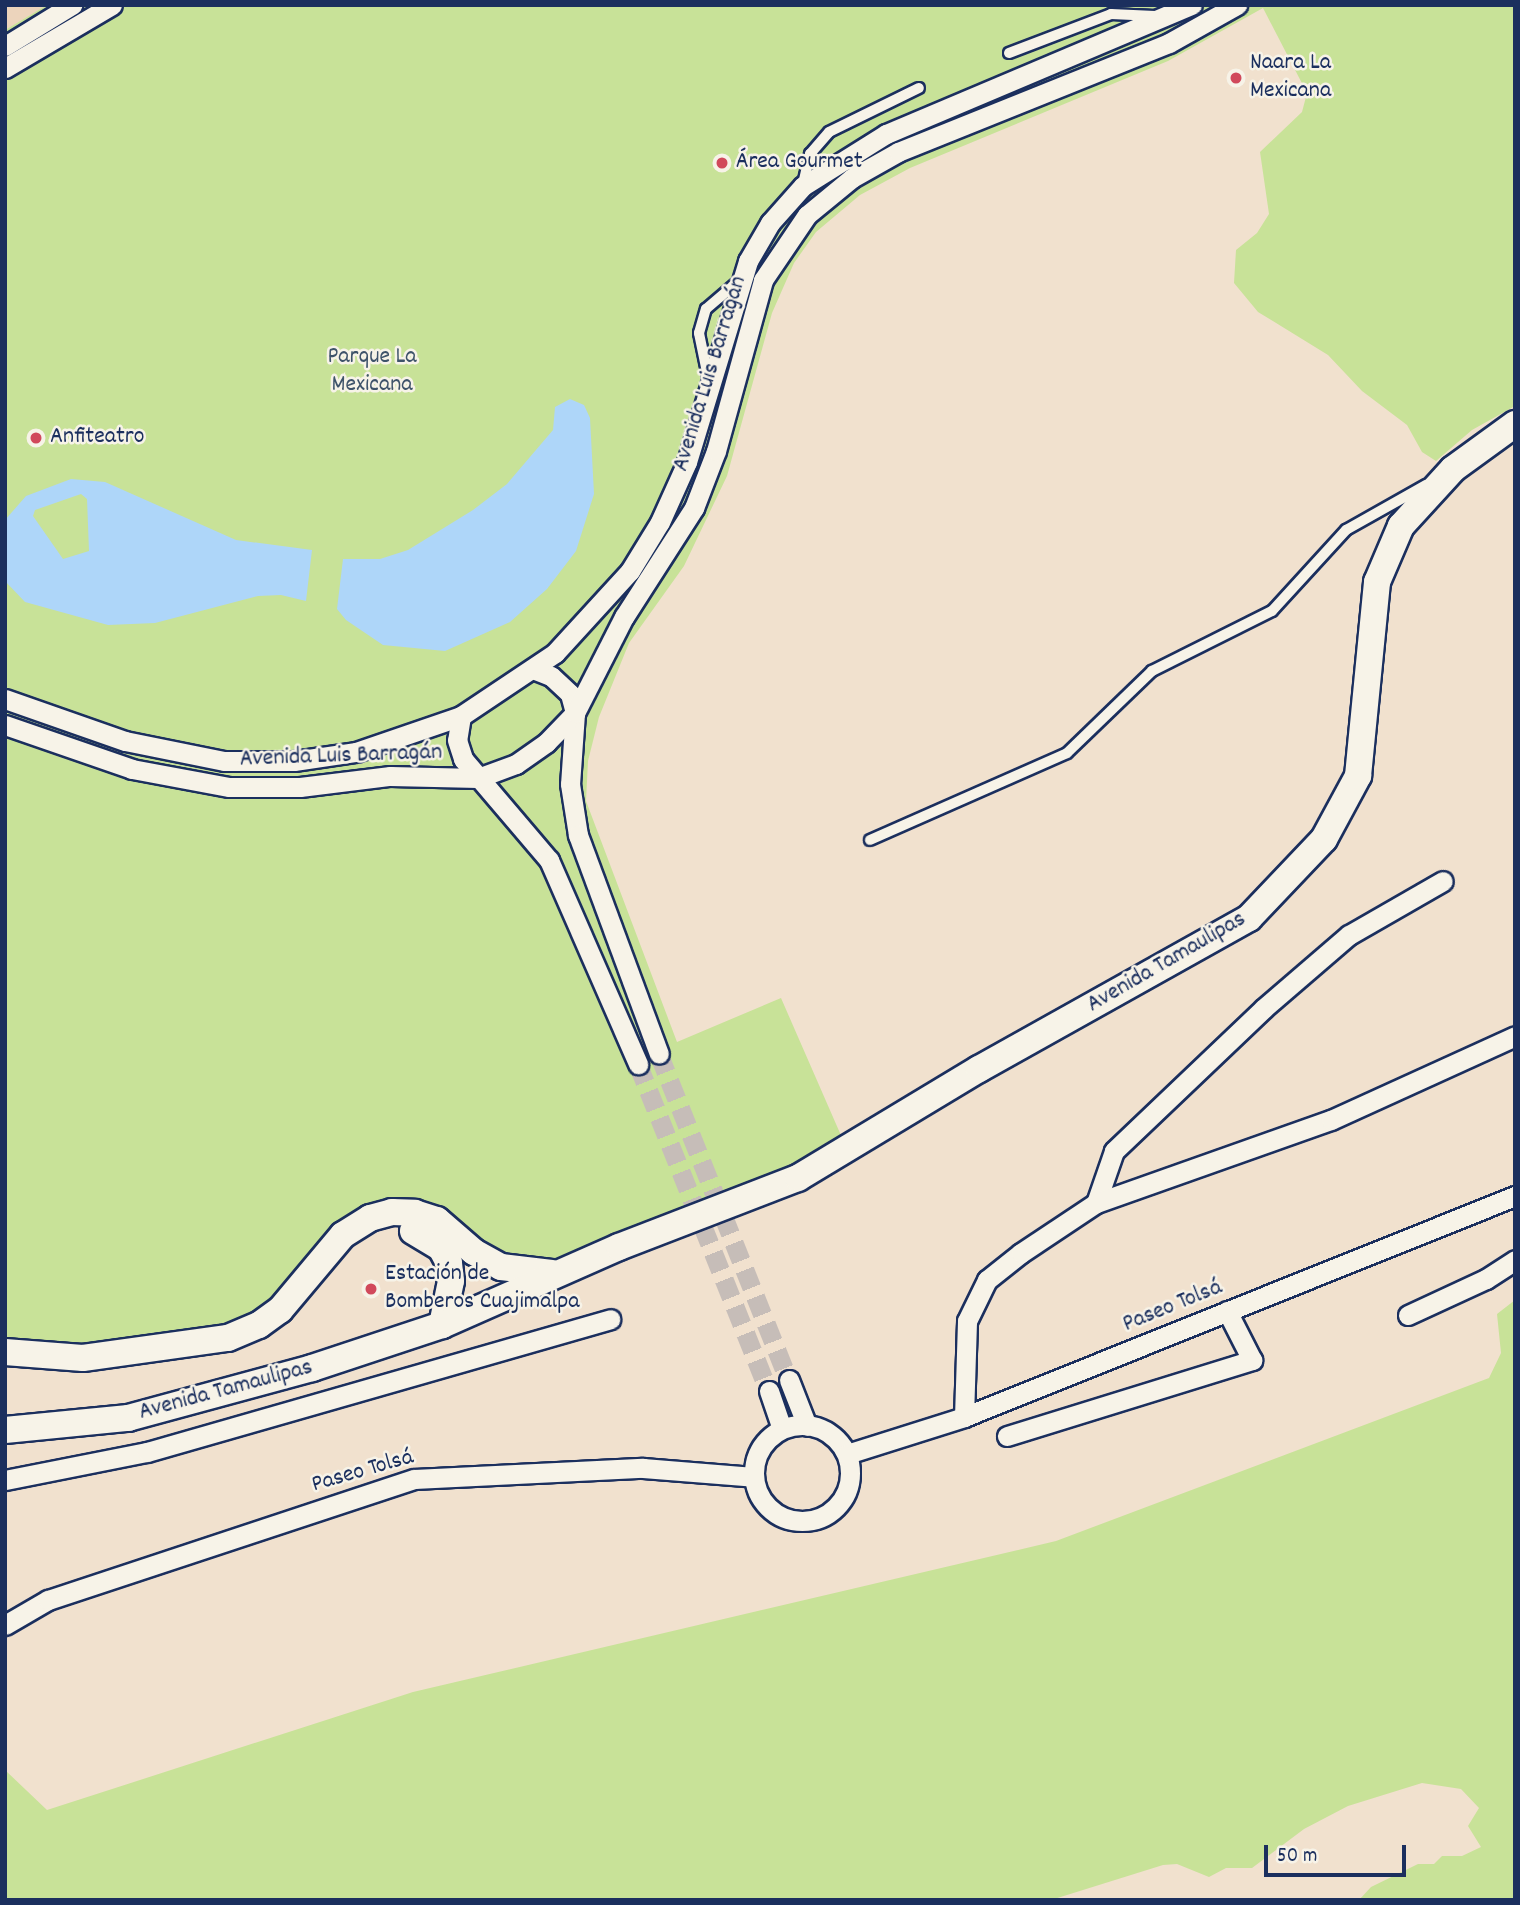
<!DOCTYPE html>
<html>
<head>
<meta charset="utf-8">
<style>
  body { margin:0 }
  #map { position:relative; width:1520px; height:1905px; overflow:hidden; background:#f1e1ce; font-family:Dekko,sans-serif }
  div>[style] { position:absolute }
  .built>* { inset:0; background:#ecd4bc }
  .green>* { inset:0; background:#c8e298 }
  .water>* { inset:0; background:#aed6f9 }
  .street-tunnel>* { height:19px; margin-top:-9.5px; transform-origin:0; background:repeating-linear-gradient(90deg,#c6bdb8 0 19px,transparent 0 29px) }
  .roads { filter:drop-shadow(2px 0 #1b2f5e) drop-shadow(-2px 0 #1b2f5e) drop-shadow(0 2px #1b2f5e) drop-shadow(0 -2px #1b2f5e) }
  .lane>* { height:10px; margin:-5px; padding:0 5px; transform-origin:5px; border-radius:5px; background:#f7f3e8 }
  .street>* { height:19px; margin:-9.5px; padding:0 9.5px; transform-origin:9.5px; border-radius:9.5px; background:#f7f3e8 }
  .street>.ring { margin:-9.5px; padding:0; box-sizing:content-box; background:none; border:19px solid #f7f3e8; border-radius:50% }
  .secondary>* { height:26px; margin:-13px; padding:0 13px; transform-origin:13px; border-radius:13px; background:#f7f3e8 }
  .dots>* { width:19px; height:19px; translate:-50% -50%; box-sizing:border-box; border:4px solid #f7f3e8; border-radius:50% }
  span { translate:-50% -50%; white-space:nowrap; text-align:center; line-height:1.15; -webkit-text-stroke:5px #f7f3e8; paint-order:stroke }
  .poi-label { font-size:24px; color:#1b2f5e }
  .left { translate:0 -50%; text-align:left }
  .park-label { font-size:24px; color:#3e536a }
  .street-label { font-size:24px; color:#1b2f5e }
  .frame { position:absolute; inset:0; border:7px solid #1b2f5e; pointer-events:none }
  .scale { position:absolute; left:1264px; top:1845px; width:142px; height:32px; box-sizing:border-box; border:4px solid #1b2f5e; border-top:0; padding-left:9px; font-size:21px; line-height:24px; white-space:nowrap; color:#1b2f5e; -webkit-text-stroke:5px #f7f3e8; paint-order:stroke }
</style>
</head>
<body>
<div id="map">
  <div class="built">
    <div style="clip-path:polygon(5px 5px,47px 5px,5px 30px)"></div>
  </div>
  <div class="green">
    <div style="clip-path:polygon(47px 5px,1515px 5px,1515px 406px,1472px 430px,1436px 461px,1422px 452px,1407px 425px,1362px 391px,1328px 355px,1258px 312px,1234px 283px,1236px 250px,1257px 233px,1269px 214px,1260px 152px,1302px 112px,1307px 93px,1263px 8px,1168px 61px,910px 168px,860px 195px,816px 232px,794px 263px,772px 313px,727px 476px,684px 566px,629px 643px,599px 717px,588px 761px,586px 801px,677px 1042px,781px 998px,843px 1140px,815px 1158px,553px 1269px,527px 1268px,374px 1212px,275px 1303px,228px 1328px,111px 1347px,5px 1341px,5px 30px)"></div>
    <div style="clip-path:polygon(1515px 1300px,1515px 1900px,1359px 1900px,1371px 1887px,1418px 1864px,1434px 1864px,1442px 1856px,1462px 1856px,1481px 1847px,1468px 1826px,1479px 1808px,1461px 1789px,1422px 1783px,1348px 1806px,1304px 1829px,1252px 1868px,1226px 1868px,1209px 1877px,1177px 1864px,1163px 1865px,1051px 1900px,5px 1900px,5px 1770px,47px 1810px,413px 1692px,1056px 1541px,1489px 1378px,1501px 1353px,1497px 1314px)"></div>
  </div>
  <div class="water">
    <div style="clip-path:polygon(570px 399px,584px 405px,590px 418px,594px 494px,576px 551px,547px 589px,510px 622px,445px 651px,383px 645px,346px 620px,337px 609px,343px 559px,380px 559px,408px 550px,473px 510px,507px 484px,553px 430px,555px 407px)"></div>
    <div style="clip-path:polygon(evenodd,71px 479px,105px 482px,236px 540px,312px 550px,306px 601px,281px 595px,258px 596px,155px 623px,108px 625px,25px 602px,5px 581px,5px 520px,26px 496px,71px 479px,81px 494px,87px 499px,89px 551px,63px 559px,33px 516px,35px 510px,81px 494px)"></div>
  </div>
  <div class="street-tunnel">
    <div style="left:659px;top:1054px;width:351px;rotate:68.3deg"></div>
    <div style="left:638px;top:1064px;width:352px;rotate:68.2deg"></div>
  </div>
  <div class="roads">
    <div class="lane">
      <div style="left:1009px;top:53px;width:109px;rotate:-20.9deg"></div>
      <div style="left:1111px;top:14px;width:44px;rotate:2.6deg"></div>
      <div style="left:803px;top:184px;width:31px;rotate:-77deg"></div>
      <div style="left:810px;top:154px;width:29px;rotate:-49deg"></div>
      <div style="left:829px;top:132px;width:100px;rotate:-26.1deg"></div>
      <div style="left:708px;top:377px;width:45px;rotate:-101.6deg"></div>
      <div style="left:699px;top:333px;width:25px;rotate:-74deg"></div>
      <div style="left:706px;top:309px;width:45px;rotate:-40.5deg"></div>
      <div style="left:870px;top:840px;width:215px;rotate:-23.8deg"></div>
      <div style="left:1067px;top:753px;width:118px;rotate:-44deg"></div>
      <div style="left:1152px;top:671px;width:134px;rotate:-26.6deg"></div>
      <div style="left:1272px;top:611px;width:110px;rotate:-47.6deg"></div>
      <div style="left:1346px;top:530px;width:92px;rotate:-29.4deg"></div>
    </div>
    <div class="street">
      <div style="left:5px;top:46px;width:79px;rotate:-31.5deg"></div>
      <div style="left:5px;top:68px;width:124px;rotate:-30.5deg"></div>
      <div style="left:535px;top:670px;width:17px;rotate:21deg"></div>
      <div style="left:551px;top:676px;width:26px;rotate:43deg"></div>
      <div style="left:570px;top:694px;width:20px;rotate:75deg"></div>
      <div style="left:575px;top:713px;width:71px;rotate:94deg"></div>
      <div style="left:570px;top:784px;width:52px;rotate:81.1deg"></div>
      <div style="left:578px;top:835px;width:233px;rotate:69.7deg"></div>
      <div style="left:5px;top:699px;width:127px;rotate:19.3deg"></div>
      <div style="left:125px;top:741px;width:101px;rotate:11.4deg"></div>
      <div style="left:224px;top:761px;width:70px"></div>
      <div style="left:294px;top:761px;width:63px;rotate:-8.3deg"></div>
      <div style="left:356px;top:752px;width:111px;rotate:-18.9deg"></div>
      <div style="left:461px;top:716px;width:113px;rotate:-33.8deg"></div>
      <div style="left:555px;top:653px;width:111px;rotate:-47.6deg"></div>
      <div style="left:630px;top:571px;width:57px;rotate:-58.5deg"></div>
      <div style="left:660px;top:522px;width:66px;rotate:-65.8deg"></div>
      <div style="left:687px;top:462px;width:210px;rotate:-73.1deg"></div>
      <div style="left:748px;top:261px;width:44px;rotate:-59.9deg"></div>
      <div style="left:770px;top:223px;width:50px;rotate:-48.3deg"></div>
      <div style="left:803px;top:186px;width:98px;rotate:-32.1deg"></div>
      <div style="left:886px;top:134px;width:332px;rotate:-22.9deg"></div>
      <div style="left:461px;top:716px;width:24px;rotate:99deg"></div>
      <div style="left:457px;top:740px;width:20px;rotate:72deg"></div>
      <div style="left:463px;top:759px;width:133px;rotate:49.6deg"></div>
      <div style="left:549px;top:860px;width:223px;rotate:66.4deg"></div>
      <div style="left:5px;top:725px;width:134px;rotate:19.1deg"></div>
      <div style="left:132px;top:769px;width:99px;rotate:10.5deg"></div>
      <div style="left:229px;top:787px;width:71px"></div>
      <div style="left:300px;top:787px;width:91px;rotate:-7deg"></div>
      <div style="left:390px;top:776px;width:88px;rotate:1.3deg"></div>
      <div style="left:478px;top:778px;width:40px;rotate:-20.2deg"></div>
      <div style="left:516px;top:764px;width:37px;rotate:-35deg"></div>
      <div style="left:546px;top:743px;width:42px;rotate:-46deg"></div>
      <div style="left:575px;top:713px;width:108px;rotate:-63deg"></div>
      <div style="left:624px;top:617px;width:130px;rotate:-57.3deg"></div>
      <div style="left:694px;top:508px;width:61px;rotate:-68.9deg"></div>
      <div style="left:716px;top:451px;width:177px;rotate:-74.6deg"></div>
      <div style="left:763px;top:280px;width:78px;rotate:-55.9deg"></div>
      <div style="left:807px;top:215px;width:58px;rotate:-39.4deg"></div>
      <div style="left:852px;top:178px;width:53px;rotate:-29.5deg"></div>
      <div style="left:898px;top:152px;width:292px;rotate:-21.9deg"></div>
      <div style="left:1169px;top:43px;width:78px;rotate:-29.2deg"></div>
      <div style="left:1096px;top:1203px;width:55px;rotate:-70.9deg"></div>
      <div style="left:1114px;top:1151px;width:207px;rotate:-43.6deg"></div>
      <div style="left:1264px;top:1008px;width:112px;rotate:-40.7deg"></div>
      <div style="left:1349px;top:935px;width:108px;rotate:-29.9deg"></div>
      <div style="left:1408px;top:1315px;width:86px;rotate:-24.8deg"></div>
      <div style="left:1486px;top:1279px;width:35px;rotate:-33deg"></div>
      <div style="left:789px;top:1380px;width:49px;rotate:68.6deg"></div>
      <div style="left:769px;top:1391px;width:40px;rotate:71.1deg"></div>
      <div style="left:964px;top:1417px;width:96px;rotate:-88.2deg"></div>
      <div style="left:967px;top:1321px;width:46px;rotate:-64deg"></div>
      <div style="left:987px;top:1280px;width:43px;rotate:-38.5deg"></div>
      <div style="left:1021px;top:1253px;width:90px;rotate:-33.7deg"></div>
      <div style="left:1096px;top:1203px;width:249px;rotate:-19.5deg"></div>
      <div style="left:1331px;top:1120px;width:202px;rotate:-24.5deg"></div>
      <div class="ring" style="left:754px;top:1425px;width:77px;height:77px"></div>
      <div style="left:1007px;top:1436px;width:257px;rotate:-17.2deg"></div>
      <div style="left:1252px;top:1360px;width:55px;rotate:-117deg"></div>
      <div style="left:847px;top:1454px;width:123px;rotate:-17.5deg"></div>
      <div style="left:964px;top:1417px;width:594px;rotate:-21.86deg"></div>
      <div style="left:5px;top:1480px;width:145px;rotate:-11.2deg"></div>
      <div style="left:147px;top:1452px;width:482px;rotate:-16deg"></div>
      <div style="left:5px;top:1625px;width:50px;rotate:-30.2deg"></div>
      <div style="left:48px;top:1600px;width:385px;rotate:-18.3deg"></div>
      <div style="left:414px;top:1479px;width:229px;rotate:-2.8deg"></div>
      <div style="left:643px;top:1468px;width:111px;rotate:4.6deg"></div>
    </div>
    <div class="secondary">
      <div style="left:413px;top:1231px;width:33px;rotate:31deg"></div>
      <div style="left:441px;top:1248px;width:17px;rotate:62deg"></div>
      <div style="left:449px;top:1263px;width:18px;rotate:84deg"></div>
      <div style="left:451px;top:1281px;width:45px;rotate:101.6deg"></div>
      <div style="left:5px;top:1352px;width:78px;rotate:4.4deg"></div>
      <div style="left:83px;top:1358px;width:146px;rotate:-7.9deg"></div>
      <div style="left:228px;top:1338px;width:34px;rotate:-23deg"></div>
      <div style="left:259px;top:1325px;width:26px;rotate:-36deg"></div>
      <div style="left:280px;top:1310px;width:98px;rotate:-50deg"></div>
      <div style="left:343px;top:1235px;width:32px;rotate:-32deg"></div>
      <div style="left:370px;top:1218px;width:23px;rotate:-15deg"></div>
      <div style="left:392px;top:1212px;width:23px;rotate:2deg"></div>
      <div style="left:415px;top:1213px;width:23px;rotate:18deg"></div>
      <div style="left:437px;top:1220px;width:49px;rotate:40.9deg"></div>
      <div style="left:474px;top:1252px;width:31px;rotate:29deg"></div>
      <div style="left:501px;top:1267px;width:51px;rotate:6.7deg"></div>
      <div style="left:5px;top:1430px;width:124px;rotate:-5.6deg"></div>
      <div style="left:128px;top:1418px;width:191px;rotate:-15.2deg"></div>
      <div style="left:312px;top:1368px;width:137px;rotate:-18.3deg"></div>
      <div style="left:442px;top:1325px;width:193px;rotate:-23.8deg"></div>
      <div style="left:619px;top:1247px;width:192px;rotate:-21.1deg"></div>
      <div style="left:798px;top:1178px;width:211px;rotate:-31.1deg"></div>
      <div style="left:979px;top:1069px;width:309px;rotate:-29.2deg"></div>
      <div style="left:1249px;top:918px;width:109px;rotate:-46.5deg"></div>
      <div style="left:1324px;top:839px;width:72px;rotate:-61.6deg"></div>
      <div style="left:1358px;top:776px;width:195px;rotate:-84.4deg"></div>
      <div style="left:1377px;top:582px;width:61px;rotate:-66.8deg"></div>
      <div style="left:1401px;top:526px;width:77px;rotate:-47.6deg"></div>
      <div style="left:1453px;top:469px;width:77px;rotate:-36deg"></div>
    </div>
  </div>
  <div class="dots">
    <div style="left:1236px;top:78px;background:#d1495b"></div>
    <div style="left:722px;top:163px;background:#d1495b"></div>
    <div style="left:36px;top:438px;background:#d1495b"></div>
    <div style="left:371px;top:1289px;background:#d1495b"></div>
  </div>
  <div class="poi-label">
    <span class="left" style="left:1250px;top:78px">Naara La<br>Mexicana</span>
    <span class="left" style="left:736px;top:163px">Área Gourmet</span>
    <span class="left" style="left:50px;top:438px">Anfiteatro</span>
    <span class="left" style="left:385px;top:1289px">Estación de<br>Bomberos Cuajimalpa</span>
  </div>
  <div class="park-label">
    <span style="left:372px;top:372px">Parque La<br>Mexicana</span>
  </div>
  <div class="street-label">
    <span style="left:711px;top:374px;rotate:-73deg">Avenida Luis Barragán</span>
    <span style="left:341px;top:757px;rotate:-2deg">Avenida Luis Barragán</span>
    <span style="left:1167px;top:963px;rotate:-30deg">Avenida Tamaulipas</span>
    <span style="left:1173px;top:1307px;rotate:-22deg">Paseo Tolsá</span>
    <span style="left:226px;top:1391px;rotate:-15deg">Avenida Tamaulipas</span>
    <span style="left:363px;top:1472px;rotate:-16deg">Paseo Tolsá</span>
  </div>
  <div class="frame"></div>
  <div class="scale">50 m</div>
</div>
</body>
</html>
